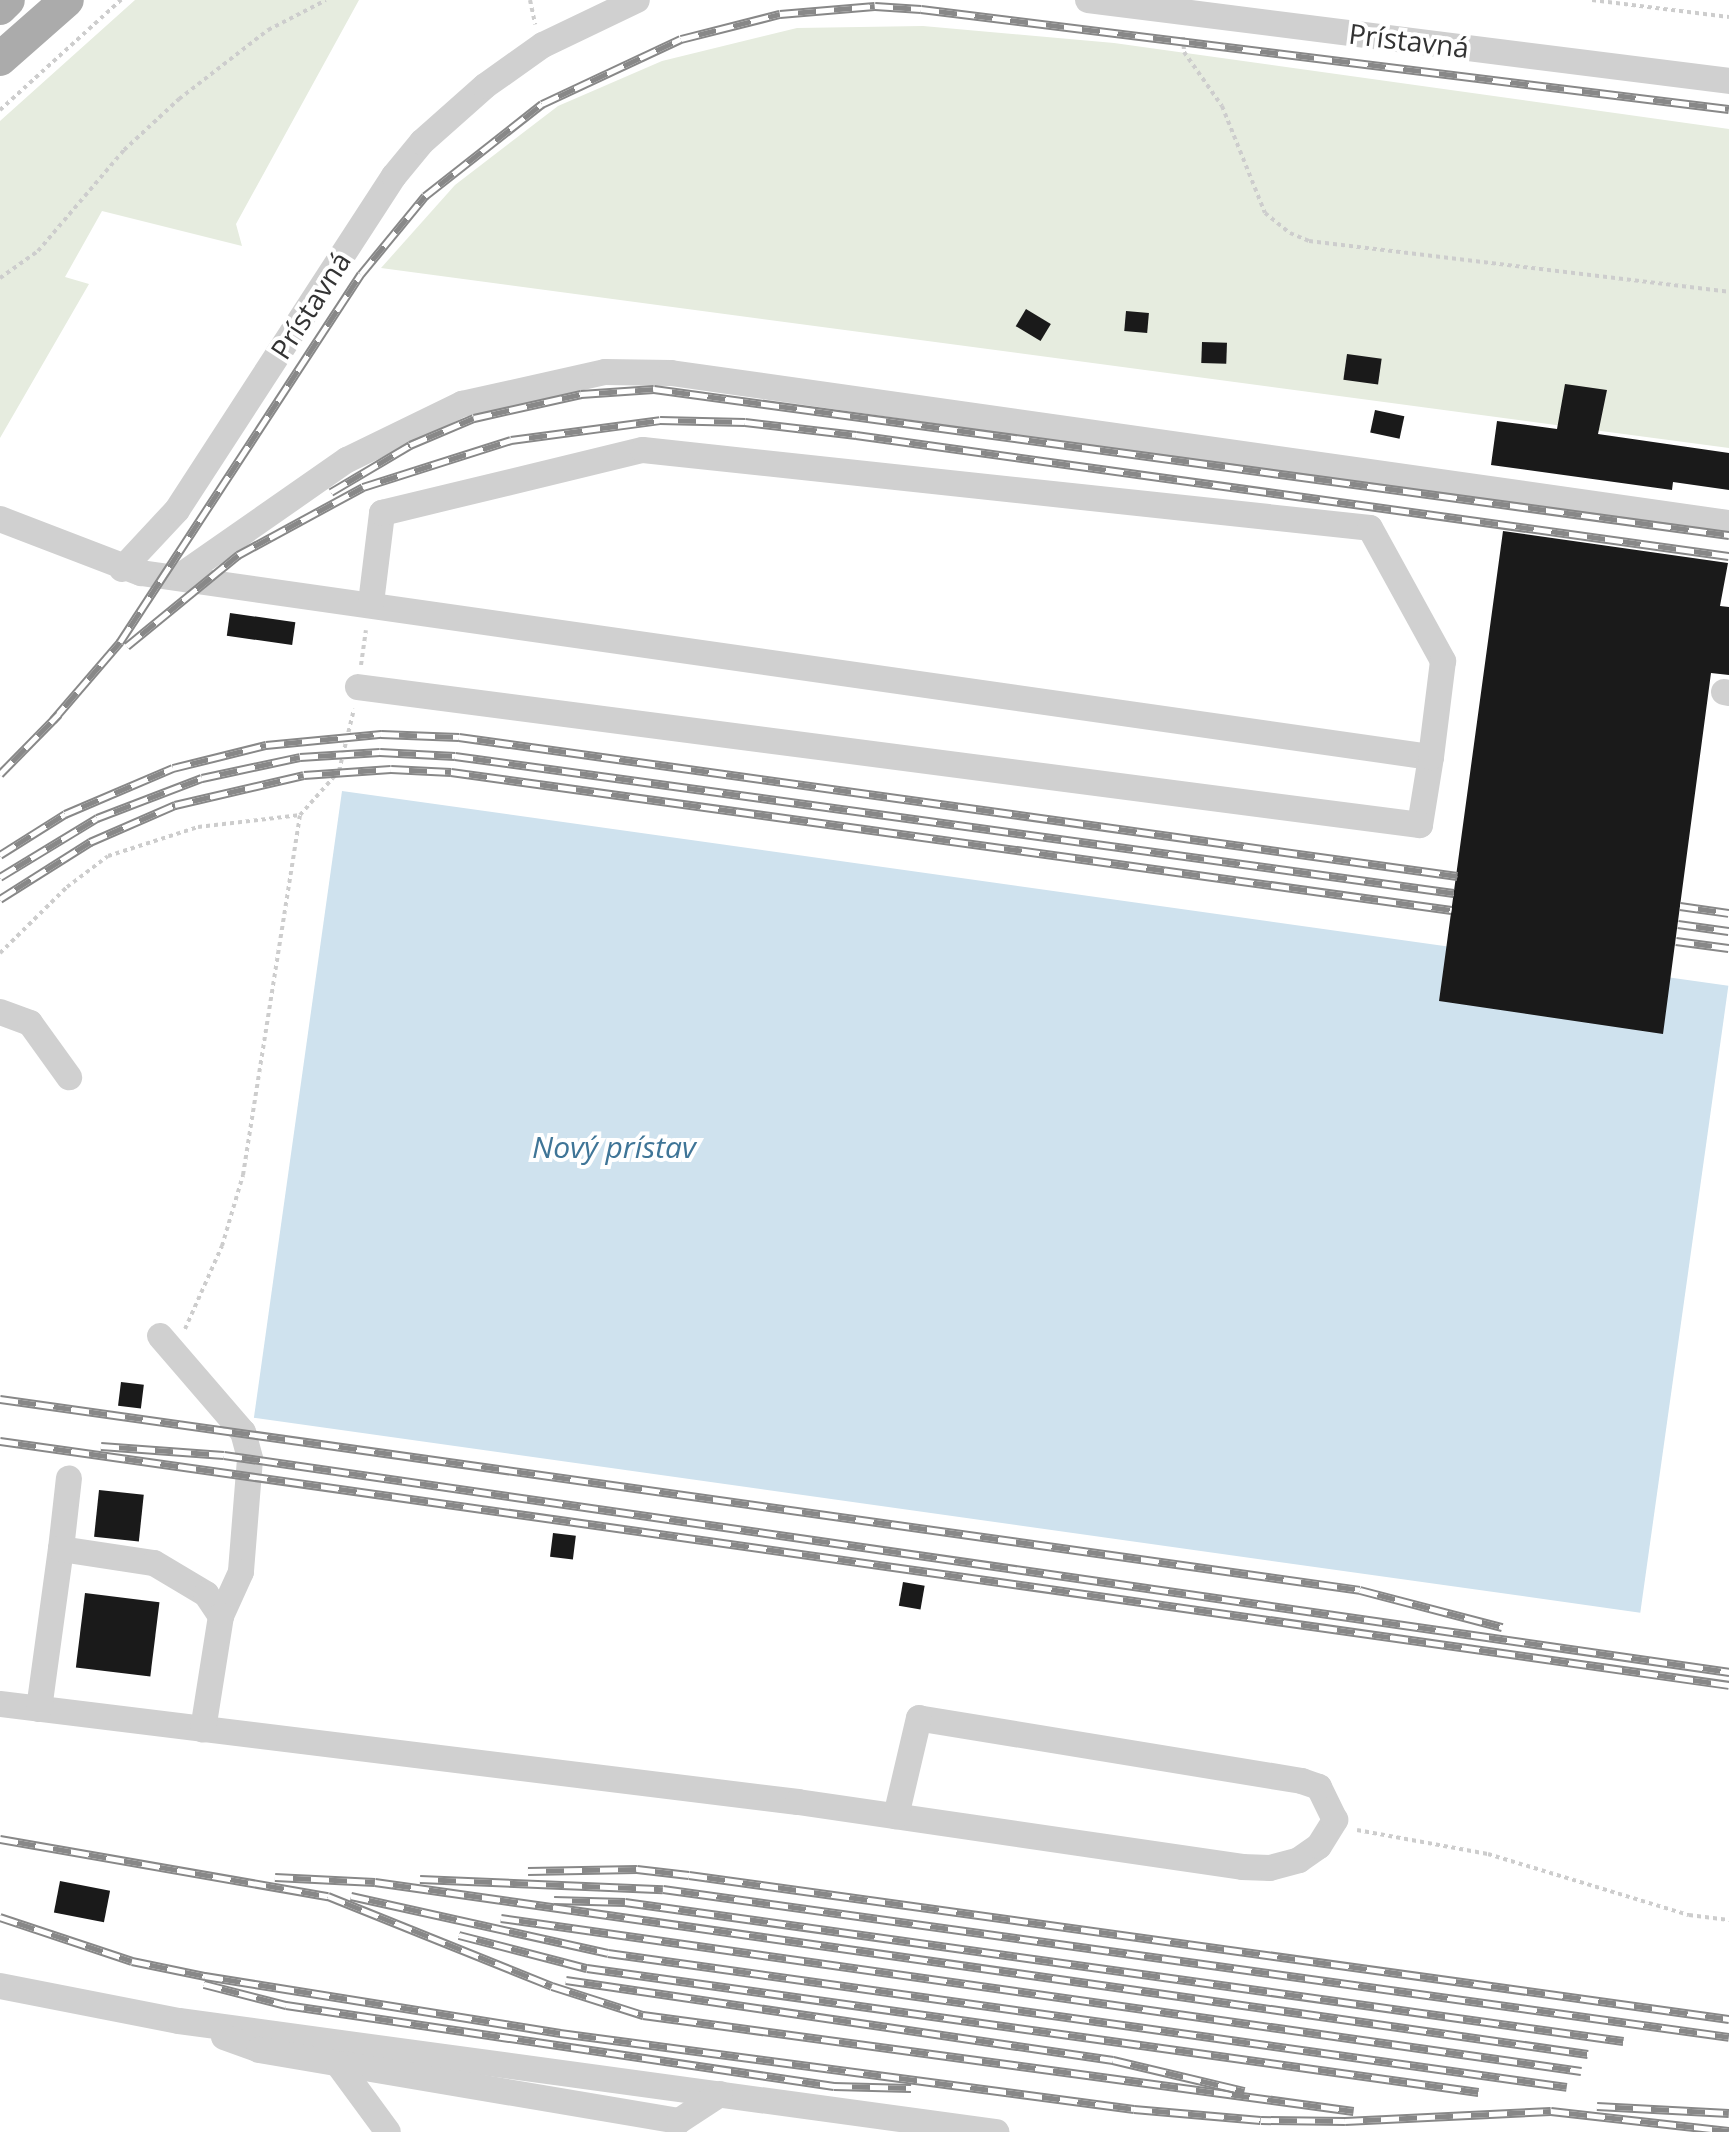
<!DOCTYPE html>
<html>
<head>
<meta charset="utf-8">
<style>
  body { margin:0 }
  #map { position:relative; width:1729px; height:2132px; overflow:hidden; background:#fff; font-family:"Open Sans",sans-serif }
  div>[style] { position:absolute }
  .green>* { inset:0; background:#e6ecdf }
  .water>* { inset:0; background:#cfe2ee; transform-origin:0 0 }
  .building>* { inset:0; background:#1a1a1a; transform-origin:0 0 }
  .path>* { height:4px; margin-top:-2px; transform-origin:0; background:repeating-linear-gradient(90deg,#cdcdcd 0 4px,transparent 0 8px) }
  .minor>* { height:26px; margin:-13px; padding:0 13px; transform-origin:13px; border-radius:13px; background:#d0d0d0 }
  .major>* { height:34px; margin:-17px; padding:0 17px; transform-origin:17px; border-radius:17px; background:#ababab }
  .rail>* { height:9px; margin-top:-4.5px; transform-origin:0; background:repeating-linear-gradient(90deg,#fff 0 18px,#888 0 36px); box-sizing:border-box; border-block:2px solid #888 }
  span { translate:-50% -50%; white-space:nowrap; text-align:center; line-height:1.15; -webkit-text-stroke:8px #fff; paint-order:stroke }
  .street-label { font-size:28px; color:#333 }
  .water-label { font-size:30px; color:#3f7597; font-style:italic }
</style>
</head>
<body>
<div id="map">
  <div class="green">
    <div style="clip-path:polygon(135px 0,359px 0,236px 224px,242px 246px,102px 211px,65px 277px,89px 284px,0 438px,0 121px)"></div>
    <div style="clip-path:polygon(923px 26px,1114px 43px,1729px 129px,1729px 448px,381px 268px,455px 185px,558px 106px,662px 61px,797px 28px)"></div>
  </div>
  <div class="water">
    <div style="left:342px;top:791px;width:1400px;height:633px;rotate:8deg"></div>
  </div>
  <div class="building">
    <div style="left:1026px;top:309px;width:29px;height:20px;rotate:31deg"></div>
    <div style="left:1126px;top:311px;width:23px;height:20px;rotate:5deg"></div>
    <div style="left:1202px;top:342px;width:25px;height:21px;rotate:2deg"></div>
    <div style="left:1347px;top:354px;width:35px;height:26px;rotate:8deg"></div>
    <div style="clip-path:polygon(1565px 384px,1607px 390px,1598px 434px,1729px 453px,1729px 490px,1673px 482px,1672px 490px,1491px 465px,1497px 421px,1557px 429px)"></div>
    <div style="left:1375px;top:410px;width:30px;height:23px;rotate:12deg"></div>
    <div style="clip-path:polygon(1503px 531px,1728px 563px,1720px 606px,1729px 607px,1729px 675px,1711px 673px,1663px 1034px,1439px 1001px)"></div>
    <div style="left:230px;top:613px;width:66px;height:23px;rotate:8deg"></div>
    <div style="left:121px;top:1382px;width:23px;height:24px;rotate:7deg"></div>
    <div style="left:99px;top:1490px;width:45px;height:47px;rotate:6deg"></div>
    <div style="left:553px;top:1533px;width:23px;height:24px;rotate:7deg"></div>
    <div style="left:903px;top:1582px;width:22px;height:24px;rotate:10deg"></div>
    <div style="left:85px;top:1593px;width:75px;height:75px;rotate:7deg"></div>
    <div style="left:60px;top:1881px;width:51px;height:32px;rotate:11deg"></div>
  </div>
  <div class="path">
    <div style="left:530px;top:0;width:25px;rotate:78deg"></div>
    <div style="left:1592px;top:0;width:138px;rotate:7.1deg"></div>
    <div style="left:1183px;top:37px;width:15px;rotate:86deg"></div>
    <div style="left:1184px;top:52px;width:66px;rotate:54.9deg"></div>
    <div style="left:1222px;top:106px;width:115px;rotate:68.1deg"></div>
    <div style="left:1265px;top:213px;width:32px;rotate:39deg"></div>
    <div style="left:1290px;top:233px;width:21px;rotate:23deg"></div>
    <div style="left:1309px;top:241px;width:423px;rotate:6.9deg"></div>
    <div style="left:0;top:110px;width:164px;rotate:-42.3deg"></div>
    <div style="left:0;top:278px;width:47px;rotate:-35.4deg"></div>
    <div style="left:38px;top:251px;width:133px;rotate:-49.6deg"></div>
    <div style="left:124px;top:150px;width:75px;rotate:-42.8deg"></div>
    <div style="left:179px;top:99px;width:113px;rotate:-37.8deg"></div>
    <div style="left:268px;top:30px;width:65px;rotate:-27.3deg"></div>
    <div style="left:361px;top:665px;width:35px;rotate:-82deg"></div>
    <div style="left:0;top:953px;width:94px;rotate:-44.6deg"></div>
    <div style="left:67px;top:887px;width:51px;rotate:-37.1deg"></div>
    <div style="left:108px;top:856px;width:95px;rotate:-17.9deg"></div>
    <div style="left:198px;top:827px;width:103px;rotate:-6.7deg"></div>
    <div style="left:300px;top:815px;width:59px;rotate:-48.4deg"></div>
    <div style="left:339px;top:771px;width:64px;rotate:-76.4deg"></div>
    <div style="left:185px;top:1329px;width:91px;rotate:-66deg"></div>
    <div style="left:222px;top:1246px;width:74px;rotate:-73.5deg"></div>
    <div style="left:243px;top:1175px;width:364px;rotate:-81deg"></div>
    <div style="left:1357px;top:1830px;width:133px;rotate:10.4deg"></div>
    <div style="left:1488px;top:1854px;width:210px;rotate:16.9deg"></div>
    <div style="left:1689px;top:1915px;width:40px;rotate:7.1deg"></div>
  </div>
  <div class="minor">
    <div style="left:1088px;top:0;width:646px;rotate:7.2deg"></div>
    <div style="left:0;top:519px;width:151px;rotate:21deg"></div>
    <div style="left:141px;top:573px;width:1303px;rotate:8.12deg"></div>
    <div style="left:1431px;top:757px;width:69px;rotate:99.2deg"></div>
    <div style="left:1420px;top:825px;width:1071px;rotate:-172.6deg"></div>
    <div style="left:122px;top:569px;width:81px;rotate:-47deg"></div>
    <div style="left:177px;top:510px;width:398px;rotate:-57deg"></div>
    <div style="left:394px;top:176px;width:44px;rotate:-50.5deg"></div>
    <div style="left:422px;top:142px;width:84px;rotate:-41.6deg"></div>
    <div style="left:485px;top:86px;width:71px;rotate:-35.3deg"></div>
    <div style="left:543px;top:45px;width:104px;rotate:-25.6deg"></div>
    <div style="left:179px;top:577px;width:205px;rotate:-34.9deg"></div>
    <div style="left:347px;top:460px;width:128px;rotate:-26deg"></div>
    <div style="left:462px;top:404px;width:147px;rotate:-12.6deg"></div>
    <div style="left:605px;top:372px;width:66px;rotate:0.9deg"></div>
    <div style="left:671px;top:373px;width:1069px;rotate:8.07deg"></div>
    <div style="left:371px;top:603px;width:91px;rotate:-83deg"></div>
    <div style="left:382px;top:513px;width:268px;rotate:-13.6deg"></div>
    <div style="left:643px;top:450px;width:731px;rotate:6.12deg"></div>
    <div style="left:1370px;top:528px;width:152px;rotate:61.2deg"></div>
    <div style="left:1443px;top:661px;width:97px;rotate:97.1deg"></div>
    <div style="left:1724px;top:692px;width:5px;rotate:11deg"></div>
    <div style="left:0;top:1012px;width:32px;rotate:20deg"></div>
    <div style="left:30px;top:1023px;width:67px;rotate:54.2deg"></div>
    <div style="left:160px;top:1336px;width:127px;rotate:49.2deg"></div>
    <div style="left:243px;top:1432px;width:28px;rotate:75deg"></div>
    <div style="left:250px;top:1459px;width:113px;rotate:94.6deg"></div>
    <div style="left:241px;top:1572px;width:48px;rotate:114.4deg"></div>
    <div style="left:61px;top:1549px;width:71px;rotate:-83.6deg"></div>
    <div style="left:0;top:1704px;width:804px;rotate:7deg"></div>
    <div style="left:798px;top:1802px;width:449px;rotate:8.3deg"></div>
    <div style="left:1242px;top:1867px;width:28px;rotate:2deg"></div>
    <div style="left:1270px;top:1868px;width:30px;rotate:-15deg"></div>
    <div style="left:1299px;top:1860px;width:24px;rotate:-35deg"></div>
    <div style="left:1319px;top:1846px;width:31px;rotate:-58deg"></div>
    <div style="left:1335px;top:1820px;width:37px;rotate:-116deg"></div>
    <div style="left:1319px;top:1787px;width:18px;rotate:-161deg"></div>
    <div style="left:1302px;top:1781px;width:388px;rotate:-170.7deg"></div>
    <div style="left:919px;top:1718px;width:101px;rotate:103.2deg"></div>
    <div style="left:39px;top:1709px;width:162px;rotate:-82.2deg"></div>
    <div style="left:61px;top:1549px;width:94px;rotate:8.6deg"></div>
    <div style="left:154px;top:1563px;width:61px;rotate:30.8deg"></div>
    <div style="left:206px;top:1594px;width:27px;rotate:56deg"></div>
    <div style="left:221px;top:1616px;width:115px;rotate:99deg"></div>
    <div style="left:0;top:1986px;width:182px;rotate:11.1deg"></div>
    <div style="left:179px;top:2021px;width:825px;rotate:7.74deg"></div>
    <div style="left:224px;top:2037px;width:37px;rotate:20deg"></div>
    <div style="left:259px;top:2050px;width:426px;rotate:9.6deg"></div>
    <div style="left:679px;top:2121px;width:49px;rotate:-33.4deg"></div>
    <div style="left:338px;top:2064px;width:84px;rotate:53.7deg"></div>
  </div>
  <div class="major">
    <div style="left:0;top:8px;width:11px;rotate:-45deg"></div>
    <div style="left:0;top:59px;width:89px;rotate:-41.4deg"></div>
  </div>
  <div class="rail">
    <div style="left:331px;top:492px;width:92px;rotate:-30.7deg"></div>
    <div style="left:410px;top:445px;width:69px;rotate:-22.9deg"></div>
    <div style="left:474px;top:418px;width:110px;rotate:-12.6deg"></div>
    <div style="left:581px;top:394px;width:73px;rotate:-3.9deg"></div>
    <div style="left:654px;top:389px;width:1085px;rotate:7.73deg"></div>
    <div style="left:127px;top:646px;width:144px;rotate:-39.3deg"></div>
    <div style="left:238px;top:555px;width:142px;rotate:-28.5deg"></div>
    <div style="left:363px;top:487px;width:155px;rotate:-17.6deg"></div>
    <div style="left:511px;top:440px;width:150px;rotate:-7.6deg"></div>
    <div style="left:660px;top:420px;width:85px;rotate:1.3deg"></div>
    <div style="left:745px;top:422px;width:112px;rotate:6.7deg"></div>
    <div style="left:856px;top:435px;width:881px;rotate:7.89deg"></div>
    <div style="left:53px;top:720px;width:103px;rotate:-49.3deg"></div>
    <div style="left:120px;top:642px;width:440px;rotate:-56.8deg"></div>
    <div style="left:361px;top:274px;width:101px;rotate:-50.6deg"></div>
    <div style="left:425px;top:196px;width:149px;rotate:-38.2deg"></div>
    <div style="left:542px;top:104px;width:153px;rotate:-25.1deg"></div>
    <div style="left:681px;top:39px;width:102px;rotate:-14.2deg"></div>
    <div style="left:780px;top:14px;width:95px;rotate:-4.8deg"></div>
    <div style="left:875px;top:6px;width:46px;rotate:3.7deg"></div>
    <div style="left:921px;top:9px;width:814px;rotate:7.06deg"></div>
    <div style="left:0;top:774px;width:84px;rotate:-45.5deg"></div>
    <div style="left:0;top:855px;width:77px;rotate:-32.2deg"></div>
    <div style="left:65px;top:814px;width:117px;rotate:-23.1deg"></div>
    <div style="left:173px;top:768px;width:96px;rotate:-13.9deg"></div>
    <div style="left:266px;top:745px;width:116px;rotate:-5.5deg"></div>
    <div style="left:381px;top:734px;width:78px;rotate:2.2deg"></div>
    <div style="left:459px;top:737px;width:1008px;rotate:7.93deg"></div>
    <div style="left:0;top:877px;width:114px;rotate:-31.3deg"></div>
    <div style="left:97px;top:818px;width:112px;rotate:-20.9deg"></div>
    <div style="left:202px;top:778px;width:100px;rotate:-12.1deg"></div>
    <div style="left:300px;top:757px;width:80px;rotate:-3.6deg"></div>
    <div style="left:380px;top:752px;width:75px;rotate:3.1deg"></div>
    <div style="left:455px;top:756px;width:1008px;rotate:7.81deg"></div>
    <div style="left:0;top:899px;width:107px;rotate:-32.3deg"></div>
    <div style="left:90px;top:842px;width:93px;rotate:-23.5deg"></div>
    <div style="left:175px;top:805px;width:132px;rotate:-13.1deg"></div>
    <div style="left:304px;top:775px;width:87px;rotate:-3.9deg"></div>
    <div style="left:391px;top:769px;width:60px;rotate:2.9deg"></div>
    <div style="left:451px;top:772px;width:1010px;rotate:7.85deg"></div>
    <div style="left:1680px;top:906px;width:49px;rotate:8.1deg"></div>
    <div style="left:1678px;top:924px;width:51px;rotate:7.8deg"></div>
    <div style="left:1676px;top:941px;width:53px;rotate:7.5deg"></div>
    <div style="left:0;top:1399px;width:1373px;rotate:7.99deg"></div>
    <div style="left:1360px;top:1590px;width:147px;rotate:14.6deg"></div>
    <div style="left:0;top:1441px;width:1746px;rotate:8.03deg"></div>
    <div style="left:101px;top:1446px;width:123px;rotate:4.2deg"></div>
    <div style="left:224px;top:1455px;width:1521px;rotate:8.2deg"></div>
    <div style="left:0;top:1839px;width:333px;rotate:9.9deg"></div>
    <div style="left:328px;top:1896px;width:241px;rotate:21.9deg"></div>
    <div style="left:552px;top:1986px;width:96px;rotate:17.7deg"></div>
    <div style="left:643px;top:2015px;width:717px;rotate:7.69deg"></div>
    <div style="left:528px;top:1871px;width:109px;rotate:-1.1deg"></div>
    <div style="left:637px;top:1869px;width:52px;rotate:6.6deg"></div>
    <div style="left:689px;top:1875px;width:1050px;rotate:7.88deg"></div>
    <div style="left:275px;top:1877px;width:100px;rotate:2.9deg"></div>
    <div style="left:375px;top:1882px;width:1225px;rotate:8.07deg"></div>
    <div style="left:420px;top:1879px;width:243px;rotate:2.4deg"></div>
    <div style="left:663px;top:1889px;width:1076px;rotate:7.9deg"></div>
    <div style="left:351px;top:1896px;width:263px;rotate:12.5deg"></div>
    <div style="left:608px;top:1953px;width:968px;rotate:7.95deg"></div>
    <div style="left:554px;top:1900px;width:71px;rotate:1.6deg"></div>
    <div style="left:625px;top:1902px;width:1008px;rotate:7.93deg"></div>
    <div style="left:0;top:1917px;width:139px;rotate:18.4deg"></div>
    <div style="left:132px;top:1961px;width:75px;rotate:11.6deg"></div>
    <div style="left:205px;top:1976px;width:360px;rotate:9.1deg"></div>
    <div style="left:560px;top:2033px;width:579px;rotate:7.54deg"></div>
    <div style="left:1134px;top:2109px;width:127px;rotate:5deg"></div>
    <div style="left:1261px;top:2120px;width:84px;rotate:0.7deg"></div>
    <div style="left:1345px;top:2121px;width:206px;rotate:-2.8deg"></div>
    <div style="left:1551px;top:2111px;width:179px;rotate:6.4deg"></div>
    <div style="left:501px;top:1918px;width:1091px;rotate:8.06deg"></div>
    <div style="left:459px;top:1935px;width:132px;rotate:14.5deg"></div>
    <div style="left:587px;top:1968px;width:900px;rotate:7.92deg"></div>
    <div style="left:566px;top:1980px;width:553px;rotate:8.32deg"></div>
    <div style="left:1113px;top:2060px;width:135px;rotate:13.3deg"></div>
    <div style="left:204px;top:1984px;width:85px;rotate:14.4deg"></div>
    <div style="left:286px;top:2005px;width:554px;rotate:8.41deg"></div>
    <div style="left:834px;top:2086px;width:77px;rotate:1.5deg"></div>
    <div style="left:1597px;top:2106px;width:132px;rotate:3deg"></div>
  </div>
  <div class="street-label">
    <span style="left:1409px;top:40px;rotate:7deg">Prístavná</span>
    <span style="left:310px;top:305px;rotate:-57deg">Prístavná</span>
  </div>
  <div class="water-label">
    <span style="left:614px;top:1147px">Nový prístav</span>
  </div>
</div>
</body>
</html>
